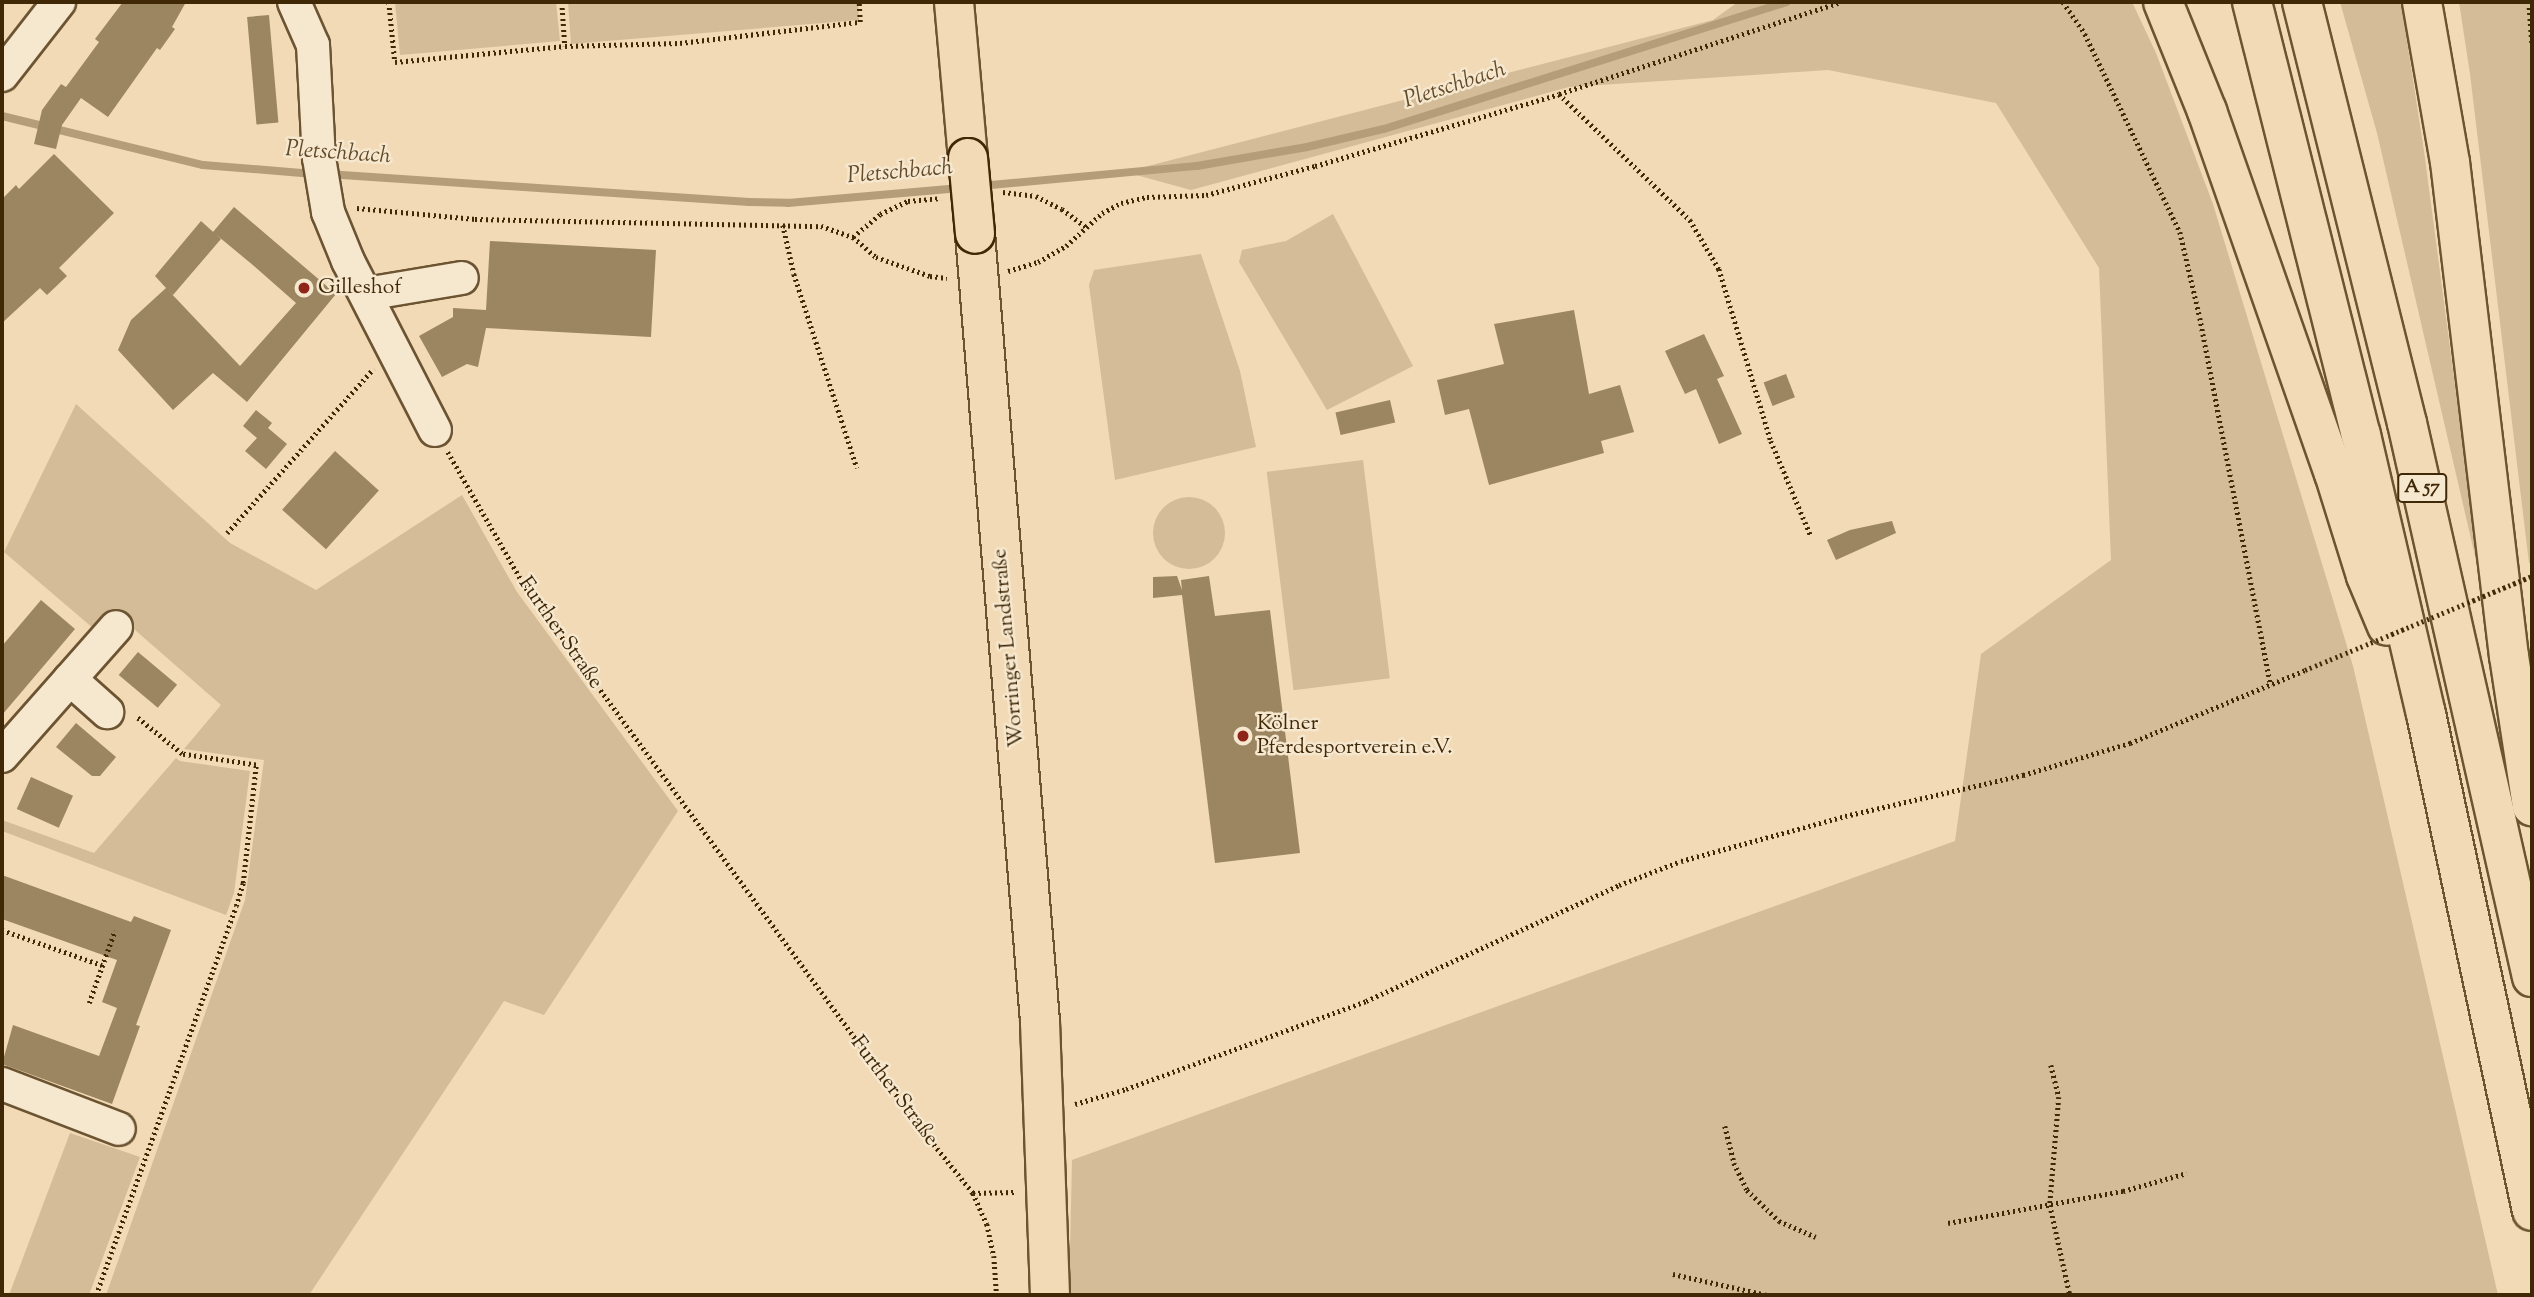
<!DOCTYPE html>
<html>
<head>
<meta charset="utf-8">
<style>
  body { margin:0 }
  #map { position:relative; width:2534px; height:1297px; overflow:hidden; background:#f1dab5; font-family:"Sorts Mill Goudy",serif }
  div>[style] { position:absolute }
  .green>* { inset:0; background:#d3bc97; transform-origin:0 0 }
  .round { border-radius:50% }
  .stream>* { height:8px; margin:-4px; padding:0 4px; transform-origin:4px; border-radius:4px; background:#b59d7a }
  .building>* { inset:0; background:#9c8561; transform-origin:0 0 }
  .path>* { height:4.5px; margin-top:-2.25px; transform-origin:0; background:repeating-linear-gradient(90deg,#402807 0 2px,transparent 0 5.5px) }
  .roads { filter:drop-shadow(2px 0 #6c5432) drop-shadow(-2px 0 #6c5432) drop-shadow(0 2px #6c5432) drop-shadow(0 -2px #6c5432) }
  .minor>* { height:32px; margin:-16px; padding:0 16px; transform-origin:16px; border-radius:16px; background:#f6e7cf }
  .major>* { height:38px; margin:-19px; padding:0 19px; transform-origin:19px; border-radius:19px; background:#f1dab5 }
  .highway>* { height:38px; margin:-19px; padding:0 19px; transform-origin:19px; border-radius:19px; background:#f1dab5 }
  .path-bridge>* { height:4.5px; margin-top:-2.25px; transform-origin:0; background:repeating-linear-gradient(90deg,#402807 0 2px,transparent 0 5.5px) }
  .bridges { filter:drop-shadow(2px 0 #402807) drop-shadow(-2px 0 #402807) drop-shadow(0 2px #402807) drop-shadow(0 -2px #402807) }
  .major-bridge>* { height:38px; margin:-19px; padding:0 19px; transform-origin:19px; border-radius:19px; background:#f1dab5 }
  .dots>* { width:19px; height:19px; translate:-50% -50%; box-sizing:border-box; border:4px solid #f6e7cf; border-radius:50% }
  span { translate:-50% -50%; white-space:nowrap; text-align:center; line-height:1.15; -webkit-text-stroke:5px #f6e7cf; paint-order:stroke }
  .shield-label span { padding:2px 5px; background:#f6e7cf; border:2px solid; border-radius:5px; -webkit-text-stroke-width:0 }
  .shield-label { font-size:19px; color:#402807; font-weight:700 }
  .poi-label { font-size:21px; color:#402807 }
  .left { translate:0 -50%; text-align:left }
  .street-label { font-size:21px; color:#402807 }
  .water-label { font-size:23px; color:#634b2a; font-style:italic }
  .frame { position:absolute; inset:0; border:4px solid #402807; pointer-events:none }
</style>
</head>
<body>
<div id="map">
  <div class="green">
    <div style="clip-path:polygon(395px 2px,556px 2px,560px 41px,400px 55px)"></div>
    <div style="clip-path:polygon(568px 2px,858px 2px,859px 20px,571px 44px)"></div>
    <div style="clip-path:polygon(1738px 2px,2132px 2px,2156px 53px,2213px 204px,2353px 666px,2498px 1295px,1069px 1295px,1072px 1160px,1955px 841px,1981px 654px,2111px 560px,2099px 268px,1996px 103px,1828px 70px,1569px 87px,1191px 190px,1125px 172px,1713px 20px)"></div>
    <div style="clip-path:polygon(2340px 2px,2401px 2px,2424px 151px,2481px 582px,2377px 133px)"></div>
    <div style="clip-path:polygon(2459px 2px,2532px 2px,2532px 562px,2529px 563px,2470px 74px)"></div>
    <div style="clip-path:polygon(1333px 214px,1413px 366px,1327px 410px,1239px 262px,1242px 250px,1286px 241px)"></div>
    <div style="clip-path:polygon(1201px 254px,1240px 371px,1256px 447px,1115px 480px,1089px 285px,1094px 270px)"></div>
    <div style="clip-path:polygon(76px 404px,230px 543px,316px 590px,462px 495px,517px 592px,678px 811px,544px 1015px,504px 1001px,309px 1295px,106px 1295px,245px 900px,264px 760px,184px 749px,221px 705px,111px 609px,94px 629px,4px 552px)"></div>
    <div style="left:1363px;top:460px;width:220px;height:97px;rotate:83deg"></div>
    <div class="round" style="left:1153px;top:497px;width:72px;height:72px"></div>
    <div style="clip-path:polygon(176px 758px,180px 761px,250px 771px,234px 893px,226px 915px,2px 831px,2px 820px,94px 853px)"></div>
    <div style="clip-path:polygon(70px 1133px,140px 1157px,89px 1295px,9px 1295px)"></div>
  </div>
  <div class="stream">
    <div style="left:2px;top:116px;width:207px;rotate:13.7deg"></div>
    <div style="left:203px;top:165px;width:111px;rotate:4.6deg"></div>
    <div style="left:327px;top:174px;width:423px;rotate:3.8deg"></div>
    <div style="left:749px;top:202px;width:39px;rotate:1deg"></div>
    <div style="left:788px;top:203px;width:173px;rotate:-5deg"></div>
    <div style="left:980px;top:186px;width:218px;rotate:-5.3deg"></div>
    <div style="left:1197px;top:166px;width:112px;rotate:-9.8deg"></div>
    <div style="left:1307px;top:147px;width:79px;rotate:-13.2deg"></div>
    <div style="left:1384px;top:129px;width:422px;rotate:-17.5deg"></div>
  </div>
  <div class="building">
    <div style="clip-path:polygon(123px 2px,186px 2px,172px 27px,175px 29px,160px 50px,157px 48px,108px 117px,81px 98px,62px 125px,56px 149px,34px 144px,42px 110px,61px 84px,66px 87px,99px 42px,95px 39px)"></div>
    <div style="left:269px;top:15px;width:108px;height:22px;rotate:85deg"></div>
    <div style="clip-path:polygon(54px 154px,114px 213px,59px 268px,67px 276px,47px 295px,40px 288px,2px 323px,2px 199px,16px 185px,19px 189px)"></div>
    <div style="clip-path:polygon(234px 207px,336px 294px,247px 402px,213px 373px,173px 410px,118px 350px,131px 320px,166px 288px,155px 276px,201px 221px,221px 239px,173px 295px,168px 290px,240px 366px,296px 303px,254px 266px,213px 232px)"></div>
    <div style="clip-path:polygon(490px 241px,656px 250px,651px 337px,486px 328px,478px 367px,467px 364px,442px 377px,419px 336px,453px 317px,453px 308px,486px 310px)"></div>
    <div style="clip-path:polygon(1574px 310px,1589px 394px,1620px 385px,1634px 432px,1601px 441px,1604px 453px,1489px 485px,1469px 409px,1445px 415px,1437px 380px,1504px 364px,1494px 324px)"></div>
    <div style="clip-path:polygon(1704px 334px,1724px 376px,1717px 379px,1742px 434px,1719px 444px,1696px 389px,1685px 394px,1665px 351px)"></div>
    <div style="left:1786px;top:374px;width:25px;height:24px;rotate:69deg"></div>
    <div style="left:1390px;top:400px;width:23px;height:56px;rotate:77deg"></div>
    <div style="clip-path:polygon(256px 410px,272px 423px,268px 428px,287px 444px,266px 469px,245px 451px,257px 438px,243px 426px)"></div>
    <div style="left:335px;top:451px;width:59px;height:79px;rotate:42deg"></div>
    <div style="clip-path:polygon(1892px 521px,1896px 533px,1836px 560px,1827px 540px,1850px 530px)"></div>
    <div style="clip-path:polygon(1177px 576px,1182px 590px,1181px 580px,1209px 576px,1215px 616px,1270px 610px,1300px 853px,1215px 863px,1182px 595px,1153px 598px,1153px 577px)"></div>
    <div style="clip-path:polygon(41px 600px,75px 629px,2px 715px,2px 646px)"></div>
    <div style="left:138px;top:652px;width:51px;height:30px;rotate:40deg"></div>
    <div style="clip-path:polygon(76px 723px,116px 757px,100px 776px,92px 776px,56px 747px)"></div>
    <div style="left:31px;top:777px;width:46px;height:35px;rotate:24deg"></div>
    <div style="clip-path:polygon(2px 875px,131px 922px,134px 916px,171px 930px,136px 1025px,140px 1026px,112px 1104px,2px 1064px,13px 1025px,99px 1056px,117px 1008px,102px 1002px,117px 960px,2px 919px)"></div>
  </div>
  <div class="path">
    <div style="left:389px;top:2px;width:60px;rotate:84.3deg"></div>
    <div style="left:395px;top:62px;width:171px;rotate:-5.4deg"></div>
    <div style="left:562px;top:2px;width:44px;rotate:86.1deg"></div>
    <div style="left:565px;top:46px;width:115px;rotate:-1.5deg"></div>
    <div style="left:680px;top:43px;width:181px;rotate:-6.7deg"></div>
    <div style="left:860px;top:22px;width:20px;rotate:-93deg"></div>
    <div style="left:2063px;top:2px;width:39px;rotate:55deg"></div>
    <div style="left:2085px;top:34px;width:220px;rotate:64.4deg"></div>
    <div style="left:2180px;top:232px;width:88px;rotate:76.9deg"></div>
    <div style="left:2200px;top:318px;width:374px;rotate:79.1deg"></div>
    <div style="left:2529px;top:2px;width:41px;rotate:85.8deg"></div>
    <div style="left:1559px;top:94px;width:182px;rotate:43.9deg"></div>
    <div style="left:1690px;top:220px;width:57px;rotate:59.4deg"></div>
    <div style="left:1719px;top:269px;width:180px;rotate:73.2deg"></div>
    <div style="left:1771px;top:441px;width:103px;rotate:67.2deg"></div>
    <div style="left:1003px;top:192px;width:33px;rotate:7deg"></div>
    <div style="left:1036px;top:196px;width:29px;rotate:27deg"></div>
    <div style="left:1062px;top:209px;width:31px;rotate:37deg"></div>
    <div style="left:357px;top:208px;width:119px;rotate:5.3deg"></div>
    <div style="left:475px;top:219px;width:346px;rotate:1.2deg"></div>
    <div style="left:821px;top:226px;width:34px;rotate:19deg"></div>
    <div style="left:853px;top:237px;width:30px;rotate:41deg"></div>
    <div style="left:876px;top:257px;width:57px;rotate:19.4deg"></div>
    <div style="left:930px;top:276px;width:17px;rotate:7deg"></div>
    <div style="left:783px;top:225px;width:50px;rotate:77.3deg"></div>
    <div style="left:794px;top:274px;width:204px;rotate:72deg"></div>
    <div style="left:853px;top:237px;width:35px;rotate:-40deg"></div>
    <div style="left:880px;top:214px;width:31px;rotate:-25deg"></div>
    <div style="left:908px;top:201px;width:33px;rotate:-5deg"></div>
    <div style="left:1008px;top:271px;width:31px;rotate:-17deg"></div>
    <div style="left:1038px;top:262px;width:32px;rotate:-30deg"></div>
    <div style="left:1066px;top:246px;width:49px;rotate:-42.5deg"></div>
    <div style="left:1102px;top:213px;width:21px;rotate:-28deg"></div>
    <div style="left:1121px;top:203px;width:27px;rotate:-13deg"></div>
    <div style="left:1147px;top:197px;width:59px;rotate:-1.9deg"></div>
    <div style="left:1206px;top:195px;width:113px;rotate:-14.9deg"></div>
    <div style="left:1315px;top:166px;width:254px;rotate:-16.4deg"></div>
    <div style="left:1559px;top:94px;width:296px;rotate:-18.1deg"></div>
    <div style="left:448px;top:452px;width:157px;rotate:60.2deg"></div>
    <div style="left:526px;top:588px;width:668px;rotate:53.83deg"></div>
    <div style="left:920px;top:1127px;width:85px;rotate:51.2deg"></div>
    <div style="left:973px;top:1193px;width:34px;rotate:66deg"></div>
    <div style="left:987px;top:1224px;width:33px;rotate:78deg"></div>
    <div style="left:994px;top:1256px;width:39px;rotate:86deg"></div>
    <div style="left:227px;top:533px;width:220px;rotate:-48.3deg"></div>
    <div style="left:2px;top:930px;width:106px;rotate:19.3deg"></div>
    <div style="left:89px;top:1003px;width:77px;rotate:-70.4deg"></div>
    <div style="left:2051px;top:1065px;width:33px;rotate:76deg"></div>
    <div style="left:2059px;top:1097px;width:108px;rotate:94.8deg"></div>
    <div style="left:2050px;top:1205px;width:92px;rotate:77.5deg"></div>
    <div style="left:1075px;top:1104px;width:53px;rotate:-16.4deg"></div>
    <div style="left:1126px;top:1089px;width:256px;rotate:-20.1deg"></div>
    <div style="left:1366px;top:1001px;width:278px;rotate:-24.6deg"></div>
    <div style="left:1619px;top:885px;width:66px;rotate:-21.2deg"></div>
    <div style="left:1681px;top:861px;width:170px;rotate:-15.3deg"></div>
    <div style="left:1845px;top:816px;width:183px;rotate:-13deg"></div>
    <div style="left:2023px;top:775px;width:112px;rotate:-16.7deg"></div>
    <div style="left:2130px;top:743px;width:190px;rotate:-22.6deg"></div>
    <div style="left:1725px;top:1126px;width:38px;rotate:76deg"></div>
    <div style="left:1734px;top:1163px;width:30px;rotate:64deg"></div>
    <div style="left:1747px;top:1190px;width:45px;rotate:44.1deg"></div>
    <div style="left:1779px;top:1221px;width:40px;rotate:23.4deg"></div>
    <div style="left:973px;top:1193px;width:41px;rotate:-1.4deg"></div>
    <div style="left:1948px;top:1223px;width:178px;rotate:-10.4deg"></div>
    <div style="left:2123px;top:1191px;width:66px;rotate:-15.7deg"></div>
    <div style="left:1673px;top:1274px;width:96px;rotate:12.6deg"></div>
    <div style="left:96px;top:1295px;width:413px;rotate:-70.2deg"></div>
    <div style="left:236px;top:906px;width:24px;rotate:-73deg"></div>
    <div style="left:243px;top:883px;width:119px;rotate:-83.7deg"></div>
    <div style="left:256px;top:765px;width:75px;rotate:-171.5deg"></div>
    <div style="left:182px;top:754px;width:60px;rotate:-141deg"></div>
  </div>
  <div class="roads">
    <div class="minor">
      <div style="left:294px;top:2px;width:47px;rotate:66.2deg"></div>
      <div style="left:313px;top:45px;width:113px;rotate:87deg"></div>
      <div style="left:319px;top:158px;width:55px;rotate:80.5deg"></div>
      <div style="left:328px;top:212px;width:53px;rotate:67.8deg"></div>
      <div style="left:348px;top:261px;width:190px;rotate:62.8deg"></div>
      <div style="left:2px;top:75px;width:93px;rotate:-52deg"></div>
      <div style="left:366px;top:294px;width:97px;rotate:-9.5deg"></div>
      <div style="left:70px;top:679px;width:50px;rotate:41.7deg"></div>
      <div style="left:2px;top:756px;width:172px;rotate:-48.5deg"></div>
      <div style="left:2px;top:1084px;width:125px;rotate:21deg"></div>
    </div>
    <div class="major">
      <div style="left:954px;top:2px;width:157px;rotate:84.9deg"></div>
      <div style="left:975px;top:234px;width:791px;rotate:85.28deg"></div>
      <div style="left:1040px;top:1022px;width:273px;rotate:87.9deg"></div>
    </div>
    <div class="highway">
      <div style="left:2163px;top:2px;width:118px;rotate:68deg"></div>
      <div style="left:2207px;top:111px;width:384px;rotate:70.7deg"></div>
      <div style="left:2334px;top:473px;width:108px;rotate:72.7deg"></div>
      <div style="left:2366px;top:576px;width:54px;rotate:67.2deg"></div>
      <div style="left:2252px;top:2px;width:447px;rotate:75.9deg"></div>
      <div style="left:2361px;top:435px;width:286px;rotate:76.9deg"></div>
      <div style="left:2426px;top:714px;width:508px;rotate:77.96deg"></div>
      <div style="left:2302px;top:2px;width:434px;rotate:76deg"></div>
      <div style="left:2407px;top:423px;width:568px;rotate:77.29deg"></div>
      <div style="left:2422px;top:2px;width:162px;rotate:80.1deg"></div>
      <div style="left:2450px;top:162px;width:498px;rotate:83.2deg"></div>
      <div style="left:2509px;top:656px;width:152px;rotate:81.3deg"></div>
    </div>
  </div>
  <div class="path-bridge">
    <div style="left:2305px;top:670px;width:246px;rotate:-22.5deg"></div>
  </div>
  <div class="bridges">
    <div class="major-bridge">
      <div style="left:968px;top:158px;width:76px;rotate:84.7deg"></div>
    </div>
  </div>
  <div class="dots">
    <div style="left:304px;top:288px;background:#8f2418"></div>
    <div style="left:1243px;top:736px;background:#8f2418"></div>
  </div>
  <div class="shield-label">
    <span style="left:2422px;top:488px">A 57</span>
  </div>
  <div class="poi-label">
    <span class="left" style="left:318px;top:288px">Gilleshof</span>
    <span class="left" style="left:1257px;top:736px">Kölner<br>Pferdesportverein e.V.</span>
  </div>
  <div class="street-label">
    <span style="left:560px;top:633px;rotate:55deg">Further Straße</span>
    <span style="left:1009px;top:648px;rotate:-95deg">Worringer Landstraße</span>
    <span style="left:894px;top:1091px;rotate:53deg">Further Straße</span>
  </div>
  <div class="water-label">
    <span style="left:1455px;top:86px;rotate:-18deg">Pletschbach</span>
    <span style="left:338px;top:154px;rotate:4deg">Pletschbach</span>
    <span style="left:900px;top:173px;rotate:-5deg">Pletschbach</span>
  </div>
  <div class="frame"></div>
</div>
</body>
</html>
